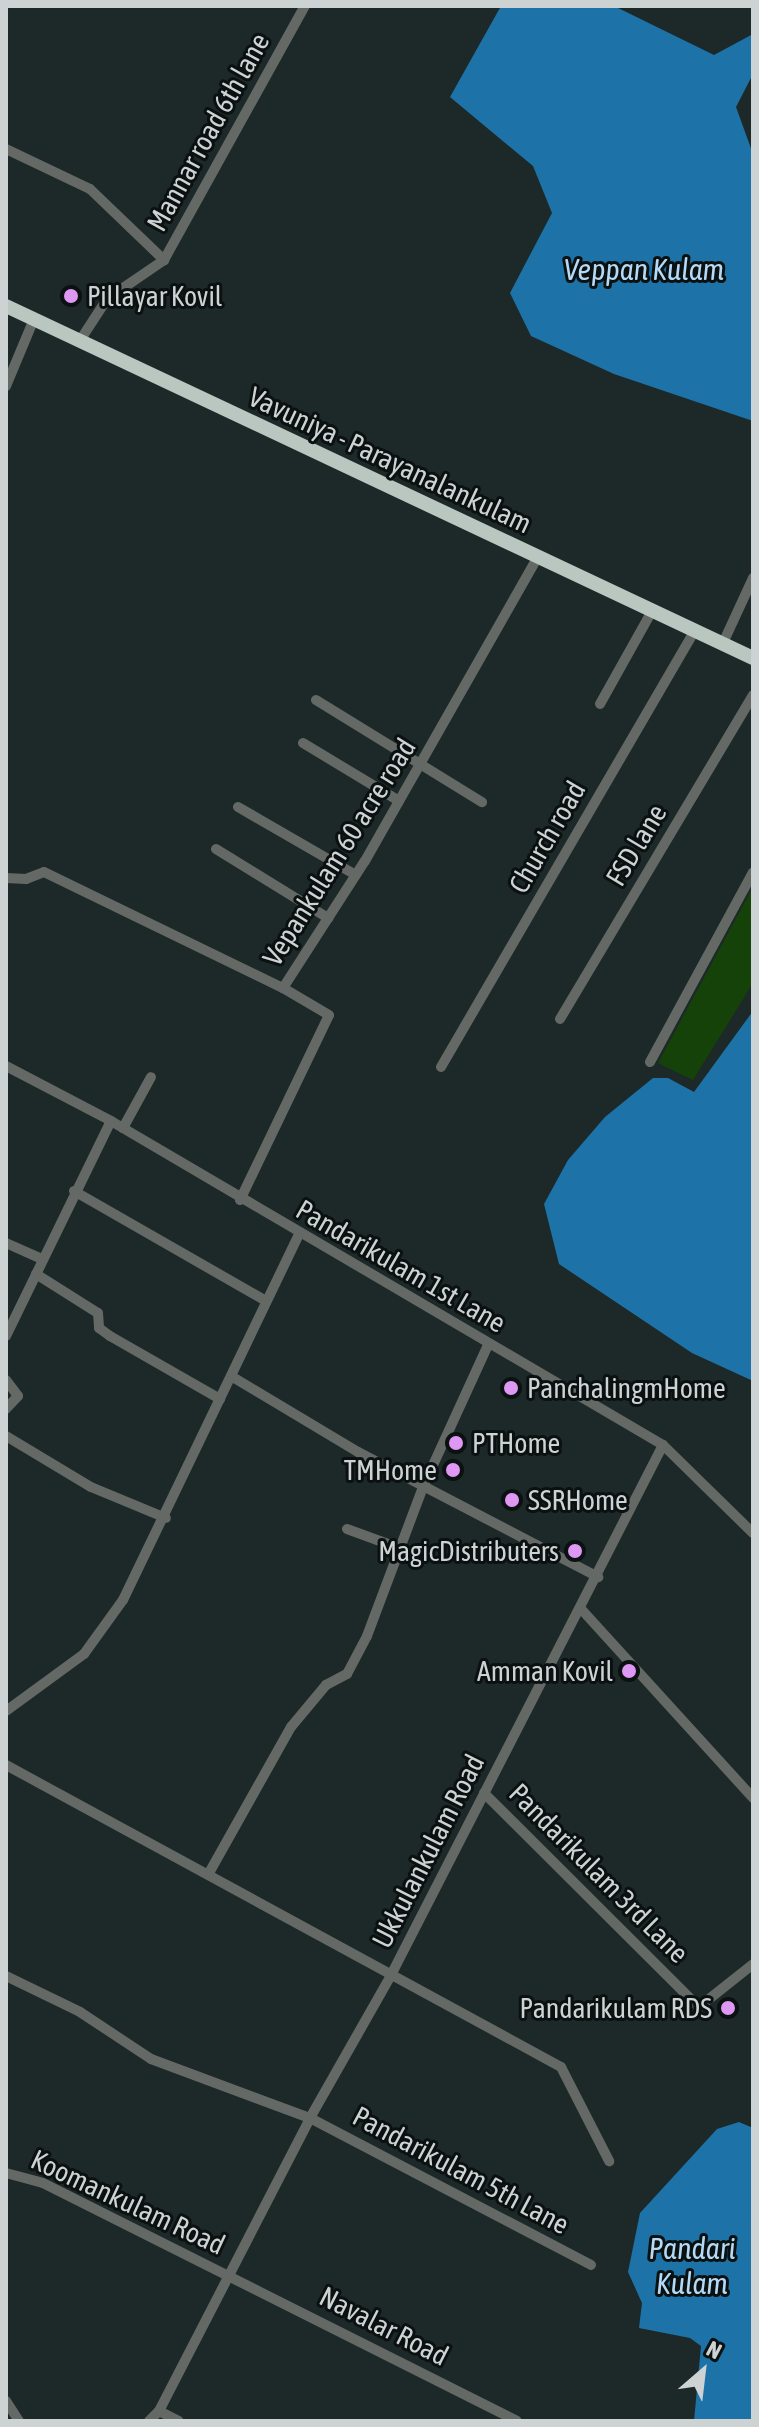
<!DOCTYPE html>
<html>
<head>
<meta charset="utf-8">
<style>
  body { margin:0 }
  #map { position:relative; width:759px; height:2427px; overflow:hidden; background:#1d2928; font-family:"Asap Condensed",sans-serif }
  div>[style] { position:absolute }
  .green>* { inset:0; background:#154209 }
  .water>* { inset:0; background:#1d73a8 }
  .minor>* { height:10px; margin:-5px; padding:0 5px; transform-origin:5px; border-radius:5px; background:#646966 }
  .highway>* { height:14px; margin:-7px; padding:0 7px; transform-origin:7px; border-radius:7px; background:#bac7c1 }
  .dots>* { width:22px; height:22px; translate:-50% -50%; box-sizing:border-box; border:4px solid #0b1010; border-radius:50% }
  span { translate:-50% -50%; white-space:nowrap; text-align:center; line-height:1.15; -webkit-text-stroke:6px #0b1010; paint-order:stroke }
  .street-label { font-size:28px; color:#ccd3d2 }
  .poi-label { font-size:28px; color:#ccd3d2 }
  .left { translate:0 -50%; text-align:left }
  .right { translate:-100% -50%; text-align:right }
  .water-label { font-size:30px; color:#b4daf7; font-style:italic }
  .frame { position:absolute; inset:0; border:8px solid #ccd3d2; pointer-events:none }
  .north { position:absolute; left:663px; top:2331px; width:80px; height:80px; -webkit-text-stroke:6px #0b1010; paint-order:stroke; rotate:28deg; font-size:22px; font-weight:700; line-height:32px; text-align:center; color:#ccd3d2 }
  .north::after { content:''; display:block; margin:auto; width:28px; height:36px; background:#ccd3d2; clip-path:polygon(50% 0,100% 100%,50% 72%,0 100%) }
</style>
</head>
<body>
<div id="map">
  <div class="green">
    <div style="clip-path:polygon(753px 887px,753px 983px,693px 1080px,658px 1063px)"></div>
  </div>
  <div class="water">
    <div style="clip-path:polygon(501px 6px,614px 6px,714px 55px,753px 34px,753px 74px,736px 107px,753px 154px,753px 421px,614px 374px,531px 336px,510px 293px,552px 213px,533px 166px,450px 97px)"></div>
    <div style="clip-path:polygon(753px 1011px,753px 1381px,692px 1353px,559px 1264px,544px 1204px,568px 1160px,605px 1117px,653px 1078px,668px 1078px,694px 1092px)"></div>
    <div style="clip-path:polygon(739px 2122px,753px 2128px,753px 2421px,694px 2421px,701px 2346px,690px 2338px,639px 2328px,642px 2303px,628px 2272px,640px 2213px,717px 2129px)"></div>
  </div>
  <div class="minor">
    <div style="left:6px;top:149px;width:93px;rotate:25.5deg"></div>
    <div style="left:90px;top:189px;width:103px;rotate:43.8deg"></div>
    <div style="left:79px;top:342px;width:51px;rotate:-56.9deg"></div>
    <div style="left:107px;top:299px;width:69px;rotate:-34.4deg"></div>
    <div style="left:164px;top:260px;width:291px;rotate:-61deg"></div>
    <div style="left:6px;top:386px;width:73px;rotate:-67.3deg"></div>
    <div style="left:723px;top:643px;width:72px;rotate:-65.2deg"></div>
    <div style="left:316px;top:700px;width:195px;rotate:31.6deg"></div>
    <div style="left:600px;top:704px;width:107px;rotate:-60.8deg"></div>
    <div style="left:303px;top:743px;width:112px;rotate:31.1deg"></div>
    <div style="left:238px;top:807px;width:136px;rotate:30deg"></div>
    <div style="left:216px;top:849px;width:132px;rotate:31.6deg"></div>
    <div style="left:6px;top:878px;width:20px;rotate:3deg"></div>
    <div style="left:26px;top:879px;width:19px;rotate:-21deg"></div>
    <div style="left:44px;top:872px;width:266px;rotate:25.9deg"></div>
    <div style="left:560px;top:1019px;width:377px;rotate:-59.2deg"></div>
    <div style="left:650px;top:1062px;width:216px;rotate:-61.5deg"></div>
    <div style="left:6px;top:1066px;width:119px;rotate:27.6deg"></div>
    <div style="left:111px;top:1121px;width:640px;rotate:30.41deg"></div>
    <div style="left:663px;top:1445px;width:126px;rotate:44.4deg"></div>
    <div style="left:441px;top:1067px;width:505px;rotate:-59.83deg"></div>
    <div style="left:123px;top:1128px;width:58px;rotate:-61.2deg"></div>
    <div style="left:74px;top:1191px;width:219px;rotate:29.8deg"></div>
    <div style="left:240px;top:1200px;width:205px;rotate:-64.3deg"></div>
    <div style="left:329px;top:1015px;width:53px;rotate:-149.6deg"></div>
    <div style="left:283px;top:988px;width:151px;rotate:-57.2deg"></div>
    <div style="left:365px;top:861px;width:348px;rotate:-60.4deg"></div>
    <div style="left:6px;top:1243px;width:39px;rotate:24deg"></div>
    <div style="left:36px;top:1274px;width:73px;rotate:32.2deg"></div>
    <div style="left:98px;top:1313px;width:15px;rotate:86deg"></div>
    <div style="left:99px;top:1328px;width:14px;rotate:36deg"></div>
    <div style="left:110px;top:1336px;width:127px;rotate:29.8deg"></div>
    <div style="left:6px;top:1336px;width:239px;rotate:-64deg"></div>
    <div style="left:231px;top:1376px;width:148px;rotate:30.9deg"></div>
    <div style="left:358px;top:1452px;width:271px;rotate:27.5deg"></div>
    <div style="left:6px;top:1380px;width:20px;rotate:53deg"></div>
    <div style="left:18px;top:1396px;width:18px;rotate:133deg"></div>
    <div style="left:6px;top:1436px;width:99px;rotate:31deg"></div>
    <div style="left:91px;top:1487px;width:81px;rotate:22.5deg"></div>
    <div style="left:347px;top:1529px;width:59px;rotate:20deg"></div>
    <div style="left:582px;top:1610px;width:254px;rotate:47.7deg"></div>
    <div style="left:6px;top:1711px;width:97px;rotate:-36.2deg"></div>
    <div style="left:84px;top:1654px;width:67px;rotate:-54.2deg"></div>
    <div style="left:123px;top:1600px;width:406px;rotate:-64.3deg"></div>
    <div style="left:6px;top:1765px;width:632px;rotate:28.55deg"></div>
    <div style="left:561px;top:2067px;width:106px;rotate:62.9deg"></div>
    <div style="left:484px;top:1793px;width:303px;rotate:44.9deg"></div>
    <div style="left:699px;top:2007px;width:69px;rotate:-38.5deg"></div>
    <div style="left:209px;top:1873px;width:167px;rotate:-60.7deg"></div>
    <div style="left:291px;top:1727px;width:55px;rotate:-50.2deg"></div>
    <div style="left:326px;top:1685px;width:24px;rotate:-28deg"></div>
    <div style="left:347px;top:1674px;width:43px;rotate:-62.2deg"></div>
    <div style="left:367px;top:1636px;width:159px;rotate:-69.4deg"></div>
    <div style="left:423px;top:1487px;width:156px;rotate:-65.4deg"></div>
    <div style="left:6px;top:1976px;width:82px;rotate:25.9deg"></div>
    <div style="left:80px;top:2012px;width:85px;rotate:33.5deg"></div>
    <div style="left:151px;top:2059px;width:170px;rotate:20.4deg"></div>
    <div style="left:310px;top:2118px;width:317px;rotate:27.6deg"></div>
    <div style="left:6px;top:2173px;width:38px;rotate:15deg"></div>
    <div style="left:43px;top:2183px;width:530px;rotate:26.66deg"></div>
    <div style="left:6px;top:2401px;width:24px;rotate:57deg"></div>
    <div style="left:159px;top:2411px;width:22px;rotate:27deg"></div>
    <div style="left:149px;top:2421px;width:14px;rotate:-45deg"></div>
    <div style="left:159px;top:2411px;width:330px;rotate:-62.7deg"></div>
    <div style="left:310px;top:2118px;width:162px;rotate:-60.4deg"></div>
    <div style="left:390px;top:1977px;width:598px;rotate:-62.84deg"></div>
  </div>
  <div class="highway">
    <div style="left:6px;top:306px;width:826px;rotate:25.23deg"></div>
  </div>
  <div class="dots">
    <div style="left:71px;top:296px;background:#de98f3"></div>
    <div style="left:511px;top:1388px;background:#de98f3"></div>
    <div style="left:456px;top:1443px;background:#de98f3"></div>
    <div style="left:453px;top:1470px;background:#de98f3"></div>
    <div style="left:512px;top:1500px;background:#de98f3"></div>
    <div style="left:575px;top:1551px;background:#de98f3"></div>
    <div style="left:629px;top:1671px;background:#de98f3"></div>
    <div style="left:728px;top:2008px;background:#de98f3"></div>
  </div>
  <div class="street-label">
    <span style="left:208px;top:132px;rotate:-61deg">Mannar road 6th lane</span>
    <span style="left:390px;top:460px;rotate:25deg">Vavuniya - Parayanalankulam</span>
    <span style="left:547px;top:837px;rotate:-60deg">Church road</span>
    <span style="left:636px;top:845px;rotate:-59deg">FSD lane</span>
    <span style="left:339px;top:852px;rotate:-58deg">Vepankulam 60 acre road</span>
    <span style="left:401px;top:1266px;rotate:30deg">Pandarikulam 1st Lane</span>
    <span style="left:428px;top:1851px;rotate:-63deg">Ukkulankulam Road</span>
    <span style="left:599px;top:1873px;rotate:45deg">Pandarikulam 3rd Lane</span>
    <span style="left:461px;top:2170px;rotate:28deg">Pandarikulam 5th Lane</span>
    <span style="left:128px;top:2202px;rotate:25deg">Koomankulam Road</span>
    <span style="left:384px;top:2326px;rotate:27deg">Navalar Road</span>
  </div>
  <div class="poi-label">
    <span class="left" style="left:87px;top:296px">Pillayar Kovil</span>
    <span class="left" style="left:527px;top:1388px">PanchalingmHome</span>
    <span class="left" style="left:472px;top:1443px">PTHome</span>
    <span class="right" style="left:437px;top:1470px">TMHome</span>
    <span class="left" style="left:528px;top:1500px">SSRHome</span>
    <span class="right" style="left:559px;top:1551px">MagicDistributers</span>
    <span class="right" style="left:613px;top:1671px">Amman Kovil</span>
    <span class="right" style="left:712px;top:2008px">Pandarikulam RDS</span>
  </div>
  <div class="water-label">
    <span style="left:644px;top:269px">Veppan Kulam</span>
    <span style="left:692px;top:2265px">Pandari<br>Kulam</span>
  </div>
  <div class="frame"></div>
  <div class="north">N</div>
</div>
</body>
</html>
